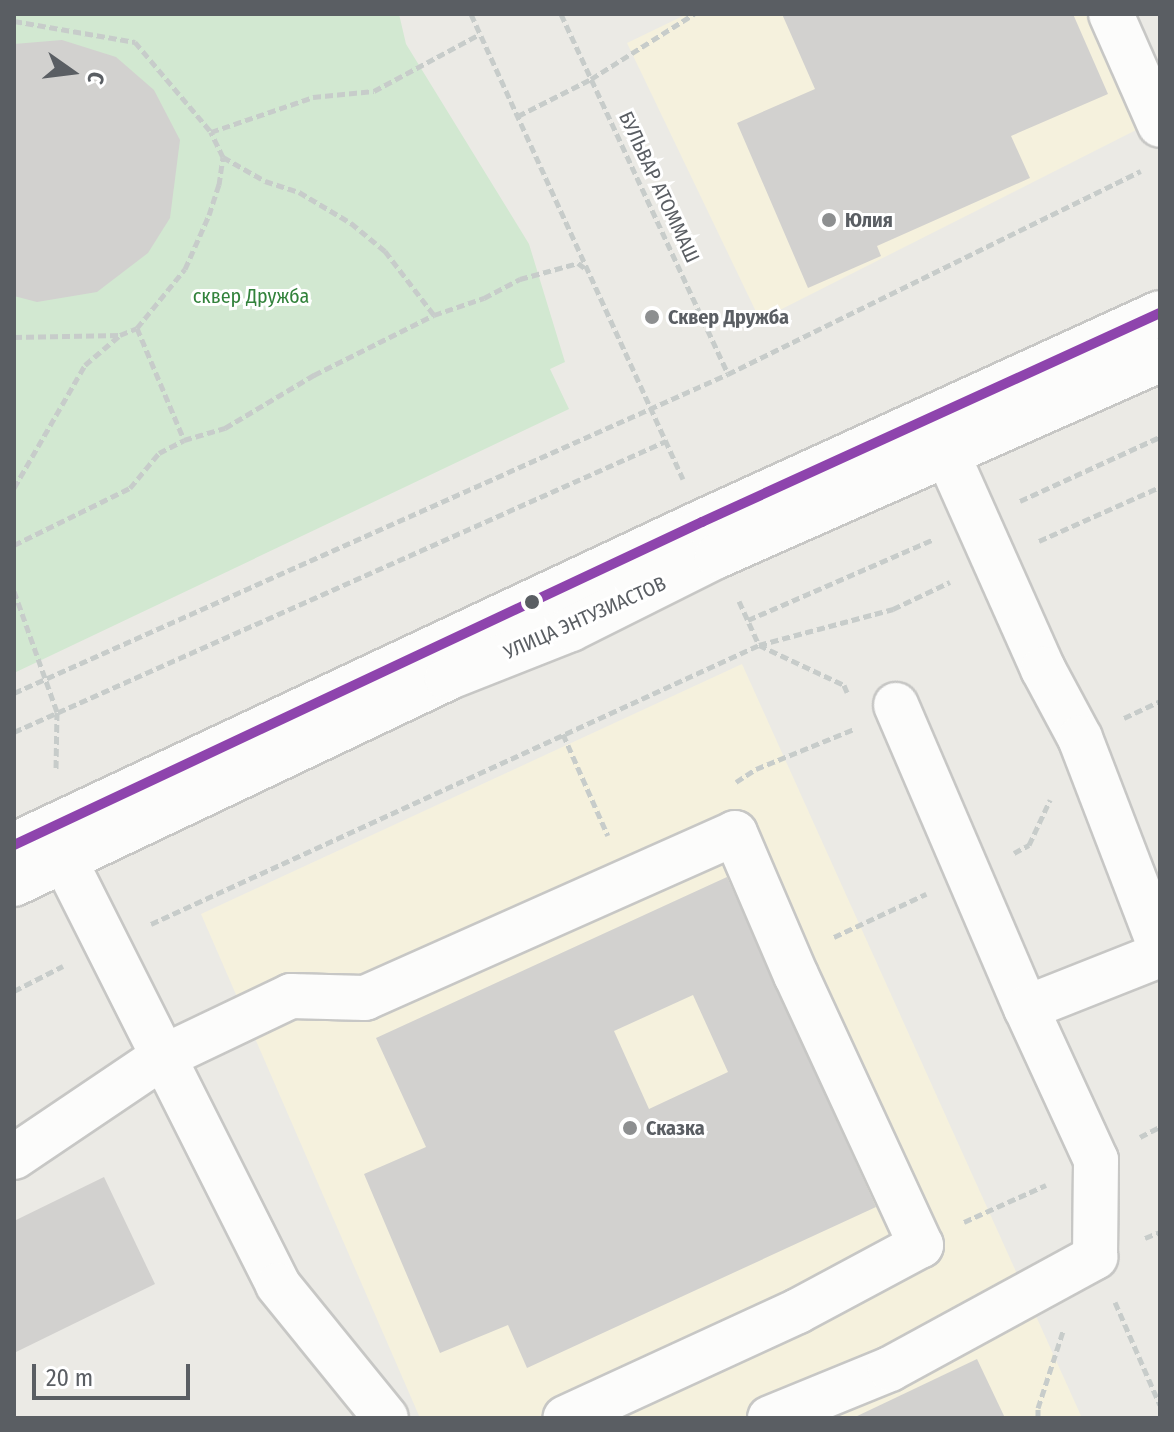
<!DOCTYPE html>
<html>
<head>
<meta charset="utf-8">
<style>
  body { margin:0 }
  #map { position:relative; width:1174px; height:1432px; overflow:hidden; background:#ebeae5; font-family:"Fira Sans Condensed",sans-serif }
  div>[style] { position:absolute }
  .commercial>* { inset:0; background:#f5f1dd }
  .green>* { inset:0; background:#d2e8d1 }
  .building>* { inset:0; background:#d2d1cf }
  .path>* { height:5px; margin-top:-2.5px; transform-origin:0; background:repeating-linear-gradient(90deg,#c7ccca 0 8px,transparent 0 12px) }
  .roads { filter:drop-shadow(2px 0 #c7c7c5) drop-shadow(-2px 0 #c7c7c5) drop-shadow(0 2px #c7c7c5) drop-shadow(0 -2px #c7c7c5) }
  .minor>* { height:44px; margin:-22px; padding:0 22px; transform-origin:22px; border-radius:22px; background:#fcfcfb }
  .bus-1>* { height:10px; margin:-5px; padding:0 5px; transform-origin:5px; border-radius:5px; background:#8e44ad }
  .dots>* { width:22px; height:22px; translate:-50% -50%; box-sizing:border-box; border:4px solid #fff; border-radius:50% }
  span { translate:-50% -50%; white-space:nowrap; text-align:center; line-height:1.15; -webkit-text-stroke:6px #fff; paint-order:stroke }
  .street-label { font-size:20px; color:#5a5e63 }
  .poi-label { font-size:20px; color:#5a5e63; font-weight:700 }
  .left { translate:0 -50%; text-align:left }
  .park-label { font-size:20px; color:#32823b }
  .frame { position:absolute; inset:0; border:16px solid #5a5e63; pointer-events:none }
  .north { position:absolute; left:32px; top:32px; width:80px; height:80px; -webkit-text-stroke:6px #fff; paint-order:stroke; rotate:104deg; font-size:22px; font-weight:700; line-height:32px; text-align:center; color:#5a5e63 }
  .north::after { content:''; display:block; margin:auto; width:28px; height:36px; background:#5a5e63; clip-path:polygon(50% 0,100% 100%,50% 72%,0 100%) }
  .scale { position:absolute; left:32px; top:1364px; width:158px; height:36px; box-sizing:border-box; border:4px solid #5a5e63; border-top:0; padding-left:10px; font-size:24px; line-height:28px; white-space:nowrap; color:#5a5e63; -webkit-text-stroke:6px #fff; paint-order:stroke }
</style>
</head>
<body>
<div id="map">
  <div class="commercial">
    <div style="clip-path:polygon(687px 14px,1094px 14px,1144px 126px,760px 320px,627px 43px)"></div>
    <div style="clip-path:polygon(742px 664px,1082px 1418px,420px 1418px,201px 914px)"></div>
  </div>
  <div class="green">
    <div style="clip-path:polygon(14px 14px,399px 14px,406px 44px,529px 244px,565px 362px,550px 369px,569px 409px,14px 673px)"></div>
  </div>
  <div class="building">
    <div style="clip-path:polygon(782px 14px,1073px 14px,1108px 94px,1011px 136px,1030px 178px,877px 246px,881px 256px,808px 288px,737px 123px,815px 89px)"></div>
    <div style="clip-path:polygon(62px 40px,116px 57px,154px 90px,180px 140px,170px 218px,148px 253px,97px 292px,37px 302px,14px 296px,14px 44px)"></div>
    <div style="clip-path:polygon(evenodd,727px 877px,876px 1207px,527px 1368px,508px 1325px,440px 1353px,364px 1174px,426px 1147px,376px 1038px,727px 877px,693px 995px,728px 1072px,649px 1109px,614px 1031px,693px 995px)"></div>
    <div style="clip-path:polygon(104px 1177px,155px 1284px,14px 1353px,14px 1221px)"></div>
    <div style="clip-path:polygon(977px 1359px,1005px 1418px,853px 1418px)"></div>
  </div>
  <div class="path">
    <div style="left:471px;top:14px;width:511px;rotate:65.49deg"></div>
    <div style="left:561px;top:14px;width:397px;rotate:65.1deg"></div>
    <div style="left:14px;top:21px;width:123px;rotate:9.8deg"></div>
    <div style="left:135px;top:42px;width:118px;rotate:49.8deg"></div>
    <div style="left:211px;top:132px;width:108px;rotate:-18.9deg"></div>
    <div style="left:313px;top:97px;width:61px;rotate:-5.6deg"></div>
    <div style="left:374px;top:91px;width:120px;rotate:-28.3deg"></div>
    <div style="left:518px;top:116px;width:82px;rotate:-26.9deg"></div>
    <div style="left:591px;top:79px;width:122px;rotate:-32.3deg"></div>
    <div style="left:223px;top:157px;width:48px;rotate:29.7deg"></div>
    <div style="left:265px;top:181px;width:36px;rotate:18deg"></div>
    <div style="left:299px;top:192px;width:61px;rotate:30.8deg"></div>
    <div style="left:351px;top:223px;width:44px;rotate:39.5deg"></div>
    <div style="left:385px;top:251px;width:81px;rotate:52.6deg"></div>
    <div style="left:137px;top:328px;width:76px;rotate:-50.9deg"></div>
    <div style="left:185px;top:269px;width:59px;rotate:-66deg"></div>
    <div style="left:209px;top:215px;width:32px;rotate:-72deg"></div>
    <div style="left:219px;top:185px;width:28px;rotate:-82deg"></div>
    <div style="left:223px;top:157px;width:28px;rotate:-116deg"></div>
    <div style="left:14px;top:337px;width:106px;rotate:-1.1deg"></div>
    <div style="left:120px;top:335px;width:18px;rotate:-22deg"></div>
    <div style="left:137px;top:328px;width:121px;rotate:67.2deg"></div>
    <div style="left:14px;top:488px;width:142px;rotate:-60deg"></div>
    <div style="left:85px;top:365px;width:45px;rotate:-40.5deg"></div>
    <div style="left:1020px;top:501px;width:154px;rotate:-24.6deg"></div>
    <div style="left:1039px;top:541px;width:133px;rotate:-24.1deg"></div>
    <div style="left:14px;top:545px;width:129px;rotate:-26.2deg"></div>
    <div style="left:130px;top:488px;width:45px;rotate:-50.4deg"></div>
    <div style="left:159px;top:453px;width:28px;rotate:-27deg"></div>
    <div style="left:184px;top:440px;width:43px;rotate:-16.3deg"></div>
    <div style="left:225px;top:428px;width:104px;rotate:-30.8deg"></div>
    <div style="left:314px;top:375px;width:134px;rotate:-26.6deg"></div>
    <div style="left:434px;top:315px;width:53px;rotate:-18.8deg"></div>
    <div style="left:484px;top:298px;width:41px;rotate:-27.8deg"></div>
    <div style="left:520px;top:279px;width:60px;rotate:-15.4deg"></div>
    <div style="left:578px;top:263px;width:10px;rotate:37deg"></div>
    <div style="left:14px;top:591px;width:128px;rotate:70.4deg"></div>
    <div style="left:57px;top:712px;width:59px;rotate:91deg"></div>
    <div style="left:739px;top:601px;width:48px;rotate:65.6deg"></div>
    <div style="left:759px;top:645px;width:94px;rotate:25.2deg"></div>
    <div style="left:844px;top:685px;width:8px;rotate:67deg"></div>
    <div style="left:748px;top:620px;width:203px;rotate:-23.5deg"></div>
    <div style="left:14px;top:693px;width:782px;rotate:-24.07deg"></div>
    <div style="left:728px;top:374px;width:460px;rotate:-26.2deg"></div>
    <div style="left:1124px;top:718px;width:40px;rotate:-25deg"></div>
    <div style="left:14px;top:732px;width:714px;rotate:-24.05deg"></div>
    <div style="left:563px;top:734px;width:111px;rotate:66.2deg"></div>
    <div style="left:736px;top:782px;width:24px;rotate:-33deg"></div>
    <div style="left:756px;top:769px;width:106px;rotate:-22.2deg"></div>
    <div style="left:1014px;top:853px;width:17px;rotate:-28deg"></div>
    <div style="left:1029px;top:845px;width:50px;rotate:-65deg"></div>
    <div style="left:151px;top:924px;width:669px;rotate:-24.65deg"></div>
    <div style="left:759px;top:645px;width:139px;rotate:-15deg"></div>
    <div style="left:893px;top:609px;width:63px;rotate:-25.3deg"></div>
    <div style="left:834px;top:937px;width:102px;rotate:-25.1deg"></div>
    <div style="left:14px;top:991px;width:55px;rotate:-27deg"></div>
    <div style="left:1140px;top:1137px;width:22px;rotate:-27deg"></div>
    <div style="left:964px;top:1222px;width:90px;rotate:-24.3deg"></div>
    <div style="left:1145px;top:1238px;width:16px;rotate:-22deg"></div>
    <div style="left:1115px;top:1302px;width:112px;rotate:66.4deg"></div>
    <div style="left:1038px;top:1418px;width:10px;rotate:-90deg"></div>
    <div style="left:1038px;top:1408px;width:81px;rotate:-72deg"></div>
  </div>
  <div class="roads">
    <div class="minor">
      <div style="left:1111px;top:14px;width:121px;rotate:66.2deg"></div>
      <div style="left:937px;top:431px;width:261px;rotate:66deg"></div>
      <div style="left:1043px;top:669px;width:78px;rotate:61.8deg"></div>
      <div style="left:1080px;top:738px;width:223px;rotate:69deg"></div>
      <div style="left:896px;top:705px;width:330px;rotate:66.8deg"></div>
      <div style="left:14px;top:845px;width:760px;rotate:-25.15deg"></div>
      <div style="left:702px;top:522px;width:503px;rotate:-24.53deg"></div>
      <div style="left:65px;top:861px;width:474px;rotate:63.3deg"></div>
      <div style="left:278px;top:1285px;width:171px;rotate:50.9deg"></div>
      <div style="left:14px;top:884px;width:480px;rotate:-25.4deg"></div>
      <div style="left:447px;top:678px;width:133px;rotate:-21.6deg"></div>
      <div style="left:571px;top:629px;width:163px;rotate:-26.6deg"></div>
      <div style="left:717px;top:556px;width:484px;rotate:-23.9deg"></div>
      <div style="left:14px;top:1157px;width:177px;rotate:-34deg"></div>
      <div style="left:161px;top:1058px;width:144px;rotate:-25.5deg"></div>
      <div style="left:291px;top:996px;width:74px;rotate:1.5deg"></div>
      <div style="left:365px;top:998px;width:405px;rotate:-24deg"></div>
      <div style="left:735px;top:833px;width:155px;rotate:66.8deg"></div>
      <div style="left:796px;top:975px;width:298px;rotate:65.2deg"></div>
      <div style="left:921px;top:1245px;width:140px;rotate:151.8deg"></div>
      <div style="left:798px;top:1311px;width:256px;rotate:155.3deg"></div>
      <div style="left:770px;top:1418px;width:130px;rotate:-22.2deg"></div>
      <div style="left:890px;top:1369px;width:234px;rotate:-28.6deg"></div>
      <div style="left:1095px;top:1257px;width:97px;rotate:-89.4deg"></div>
      <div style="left:1096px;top:1160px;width:167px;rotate:-114.7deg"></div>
      <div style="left:1026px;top:1008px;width:144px;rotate:-21.6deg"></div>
    </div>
  </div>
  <div class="bus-1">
    <div style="left:14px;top:845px;width:760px;rotate:-25.15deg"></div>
    <div style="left:702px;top:522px;width:503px;rotate:-24.53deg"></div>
  </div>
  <div class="dots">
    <div style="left:829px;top:220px;background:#8d8f90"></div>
    <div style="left:652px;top:317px;background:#8d8f90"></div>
    <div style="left:532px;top:602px;background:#5a5e63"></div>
    <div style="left:630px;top:1128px;background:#8d8f90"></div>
  </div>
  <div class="street-label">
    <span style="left:659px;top:187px;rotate:65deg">БУЛЬВАР АТОММАШ</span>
    <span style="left:585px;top:618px;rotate:-24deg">УЛИЦА ЭНТУЗИАСТОВ</span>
  </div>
  <div class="poi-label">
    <span class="left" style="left:845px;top:220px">Юлия</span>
    <span class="left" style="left:668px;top:317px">Сквер Дружба</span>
    <span class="left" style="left:646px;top:1128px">Сказка</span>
  </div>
  <div class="park-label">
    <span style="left:251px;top:296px">сквер Дружба</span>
  </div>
  <div class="frame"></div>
  <div class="north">С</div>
  <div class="scale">20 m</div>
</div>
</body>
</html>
